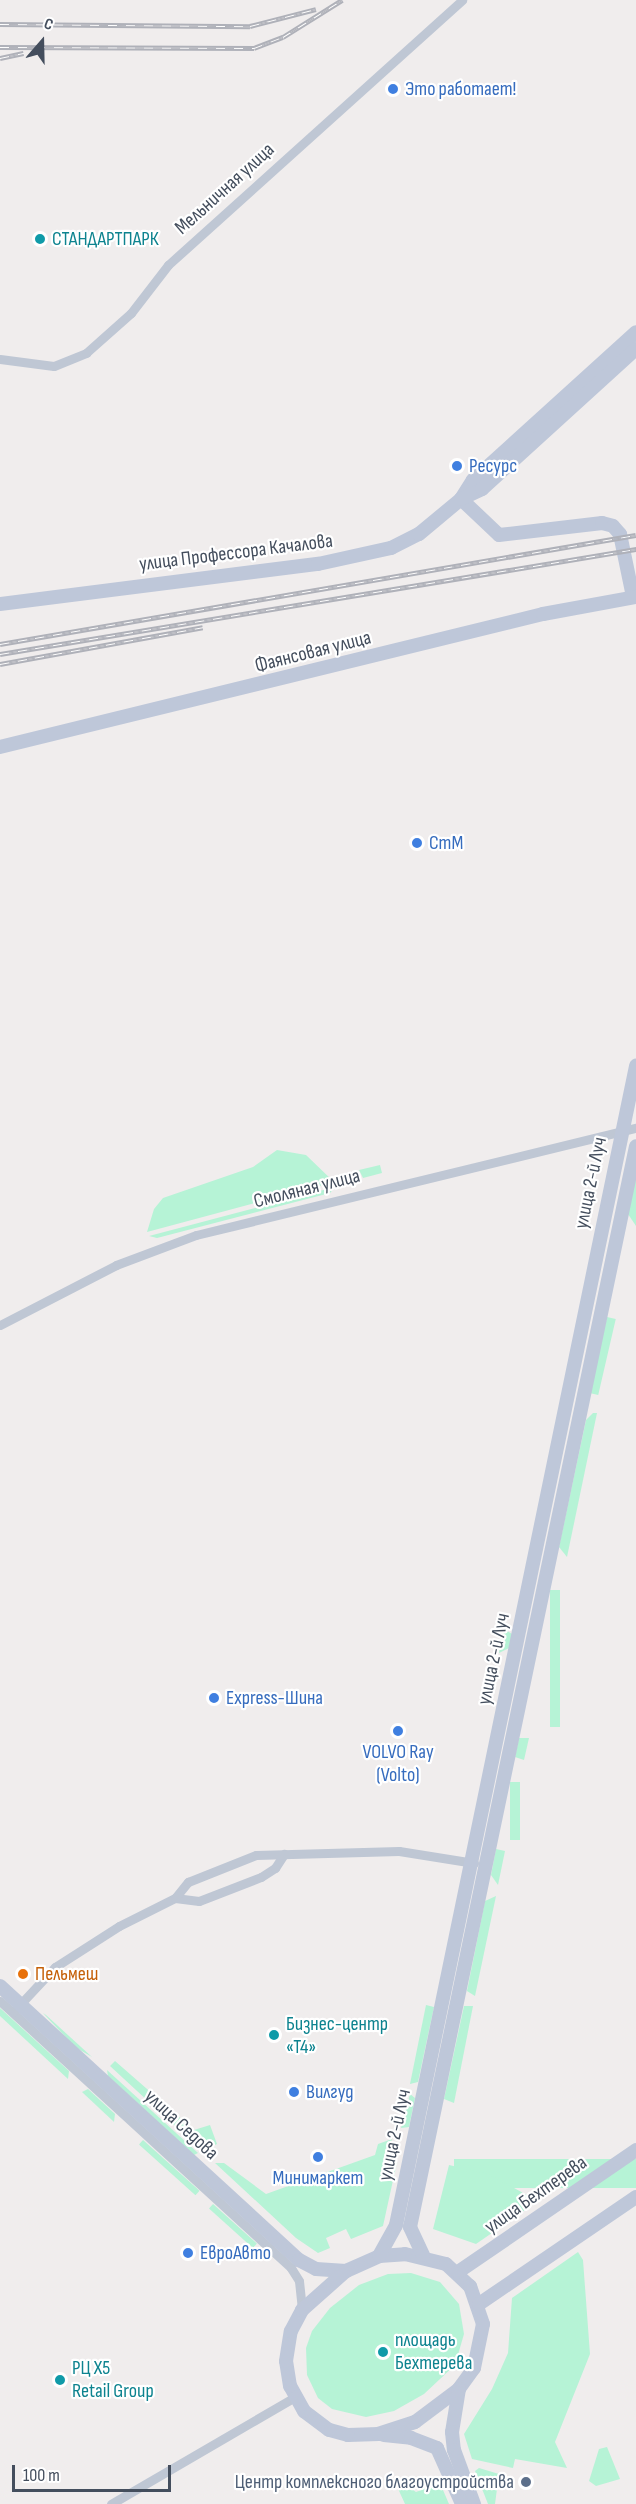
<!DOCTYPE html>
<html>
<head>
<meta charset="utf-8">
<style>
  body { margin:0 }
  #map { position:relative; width:636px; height:2504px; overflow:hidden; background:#f0eded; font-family:"Sofia Sans Condensed",sans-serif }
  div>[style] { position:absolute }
  .green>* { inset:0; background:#b6f3d6; transform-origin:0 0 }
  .street>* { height:9px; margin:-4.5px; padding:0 4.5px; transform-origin:4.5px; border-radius:4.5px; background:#bfc7d4 }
  .secondary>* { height:14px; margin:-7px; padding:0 7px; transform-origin:7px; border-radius:7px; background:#bec7d9 }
  .rail>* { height:5px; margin-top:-2.5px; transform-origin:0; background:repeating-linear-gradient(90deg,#fff 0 9px,#afb1b9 0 18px); box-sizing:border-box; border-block:2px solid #afb1b9 }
  .dots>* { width:16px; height:16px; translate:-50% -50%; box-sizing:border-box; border:3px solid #fff; border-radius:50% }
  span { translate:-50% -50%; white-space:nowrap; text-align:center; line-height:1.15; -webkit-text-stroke:4.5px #fff; paint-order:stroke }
  .shop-label { font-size:20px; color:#366cbe }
  .left { translate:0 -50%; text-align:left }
  .street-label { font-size:20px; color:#444e5d }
  .culture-label { font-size:20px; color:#0d838f }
  .food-label { font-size:20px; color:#c56008 }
  .service-label { font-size:20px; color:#4e5e75 }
  .right { translate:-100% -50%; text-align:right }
  .north { position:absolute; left:12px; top:12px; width:60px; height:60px; -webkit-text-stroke:4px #fff; paint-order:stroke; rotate:20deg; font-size:16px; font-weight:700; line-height:24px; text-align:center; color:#444e5d }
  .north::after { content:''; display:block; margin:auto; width:21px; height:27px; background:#444e5d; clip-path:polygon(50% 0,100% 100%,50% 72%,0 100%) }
  .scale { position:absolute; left:12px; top:2465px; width:159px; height:27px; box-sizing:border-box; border:3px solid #444e5d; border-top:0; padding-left:8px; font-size:18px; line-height:21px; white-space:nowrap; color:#444e5d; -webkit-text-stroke:4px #fff; paint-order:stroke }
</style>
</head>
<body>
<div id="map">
  <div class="green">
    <div style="clip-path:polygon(277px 1150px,306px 1155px,334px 1182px,147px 1232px,154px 1209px,163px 1198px,253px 1167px)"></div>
    <div style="clip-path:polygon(380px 1165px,382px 1173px,363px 1178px,359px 1170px)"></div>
    <div style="clip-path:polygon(636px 1177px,636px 1226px,628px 1214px)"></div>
    <div style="clip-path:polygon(335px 1187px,330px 1193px,157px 1238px,149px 1236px)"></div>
    <div style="left:607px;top:1317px;width:9px;height:78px;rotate:13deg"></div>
    <div style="clip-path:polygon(593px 1413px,597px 1413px,567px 1557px,559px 1547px,586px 1420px)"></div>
    <div style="left:550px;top:1590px;width:10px;height:137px"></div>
    <div style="clip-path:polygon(504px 1629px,512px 1634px,509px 1648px,499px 1653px)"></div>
    <div style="clip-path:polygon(519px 1738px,529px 1738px,524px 1760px,515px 1757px)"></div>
    <div style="left:510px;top:1782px;width:10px;height:58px"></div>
    <div style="clip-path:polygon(496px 1849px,505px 1851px,498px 1885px,491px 1875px)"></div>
    <div style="clip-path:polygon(496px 1896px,475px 1996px,467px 1991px,485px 1901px)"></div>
    <div style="clip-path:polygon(426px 2005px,434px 2007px,418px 2082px,410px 2084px)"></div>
    <div style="clip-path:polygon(464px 2006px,473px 2006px,454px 2103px,444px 2099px)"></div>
    <div style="clip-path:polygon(0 2008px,69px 2071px,68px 2079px,0 2016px)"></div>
    <div style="clip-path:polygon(43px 2013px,46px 2015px,92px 2057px,75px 2047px)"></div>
    <div style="clip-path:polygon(115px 2061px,194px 2130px,210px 2125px,217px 2144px,202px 2151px,110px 2066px)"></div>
    <div style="clip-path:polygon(107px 2070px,198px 2153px,194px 2155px,108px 2076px)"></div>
    <div style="clip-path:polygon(88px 2089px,115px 2114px,114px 2122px,82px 2092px)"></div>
    <div style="clip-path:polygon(410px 2094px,415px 2098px,409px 2127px,401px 2128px)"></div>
    <div style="clip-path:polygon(392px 2139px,387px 2159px,397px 2162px,383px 2226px,351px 2239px,346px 2229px,326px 2238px,330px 2248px,318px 2253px,296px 2238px,215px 2163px,224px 2163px,266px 2194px,375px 2155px,378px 2144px)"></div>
    <div style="left:143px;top:2140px;width:76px;height:6px;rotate:42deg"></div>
    <div style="left:636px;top:2159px;width:29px;height:182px;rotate:90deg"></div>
    <div style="clip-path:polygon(449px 2165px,488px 2174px,538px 2201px,476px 2244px,433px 2229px)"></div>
    <div style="left:213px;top:2204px;width:59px;height:6px;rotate:42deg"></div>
    <div style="clip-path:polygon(578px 2252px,583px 2260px,590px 2354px,555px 2442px,567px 2468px,515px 2459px,513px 2468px,472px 2459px,464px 2434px,492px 2389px,508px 2353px,512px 2298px)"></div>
    <div style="clip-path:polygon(411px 2273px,440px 2282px,459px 2304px,464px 2334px,455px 2365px,424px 2394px,394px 2411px,366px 2417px,332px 2409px,318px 2398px,307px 2375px,306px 2348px,312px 2331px,330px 2308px,359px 2285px,388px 2274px)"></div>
    <div style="clip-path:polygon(607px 2447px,620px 2479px,596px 2486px,589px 2481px,599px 2449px)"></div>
    <div style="clip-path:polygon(479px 2468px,499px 2474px,495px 2504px,488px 2504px,475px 2471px)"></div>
    <div style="clip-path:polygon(399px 2480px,416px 2492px,440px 2483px,449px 2504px,405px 2504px,395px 2482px)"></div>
  </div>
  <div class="street">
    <div style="left:0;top:359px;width:54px;rotate:7.4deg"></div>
    <div style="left:54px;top:366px;width:35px;rotate:-22deg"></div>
    <div style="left:86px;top:353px;width:60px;rotate:-41.6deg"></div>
    <div style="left:131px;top:313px;width:61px;rotate:-52.4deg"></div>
    <div style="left:168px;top:265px;width:396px;rotate:-42deg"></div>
    <div style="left:0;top:1325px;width:131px;rotate:-27.3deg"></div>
    <div style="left:116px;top:1265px;width:85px;rotate:-20.6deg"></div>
    <div style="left:196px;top:1235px;width:453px;rotate:-13.7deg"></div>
    <div style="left:175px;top:1898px;width:24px;rotate:7deg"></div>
    <div style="left:199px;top:1901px;width:66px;rotate:-21.2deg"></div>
    <div style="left:261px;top:1877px;width:17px;rotate:-33deg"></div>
    <div style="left:275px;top:1868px;width:17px;rotate:-57deg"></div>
    <div style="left:0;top:2001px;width:395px;rotate:42.5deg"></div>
    <div style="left:291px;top:2268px;width:15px;rotate:58deg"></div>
    <div style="left:299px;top:2281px;width:29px;rotate:84deg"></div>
    <div style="left:13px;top:2012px;width:62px;rotate:-47deg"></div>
    <div style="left:55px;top:1967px;width:76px;rotate:-32.6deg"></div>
    <div style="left:119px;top:1926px;width:63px;rotate:-26.6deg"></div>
    <div style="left:175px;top:1898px;width:21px;rotate:-51deg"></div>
    <div style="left:188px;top:1882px;width:73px;rotate:-21.7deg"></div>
    <div style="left:256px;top:1855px;width:143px;rotate:-1.6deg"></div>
    <div style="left:399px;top:1851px;width:76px;rotate:9.1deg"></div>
    <div style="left:111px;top:2504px;width:213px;rotate:-30.2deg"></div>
  </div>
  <div class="secondary">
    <div style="left:461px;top:499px;width:22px;rotate:-58deg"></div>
    <div style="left:473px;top:480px;width:220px;rotate:-42.2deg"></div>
    <div style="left:461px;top:499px;width:52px;rotate:43.5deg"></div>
    <div style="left:499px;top:535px;width:104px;rotate:-6.6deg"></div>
    <div style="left:602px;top:523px;width:11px;rotate:15deg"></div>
    <div style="left:613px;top:526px;width:11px;rotate:49deg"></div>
    <div style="left:620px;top:534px;width:64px;rotate:78.3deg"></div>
    <div style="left:0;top:604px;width:321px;rotate:-7.2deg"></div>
    <div style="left:318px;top:564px;width:75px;rotate:-12.4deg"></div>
    <div style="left:391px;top:548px;width:31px;rotate:-27deg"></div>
    <div style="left:419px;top:534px;width:55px;rotate:-39.8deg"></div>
    <div style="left:461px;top:499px;width:23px;rotate:-25deg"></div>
    <div style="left:482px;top:489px;width:208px;rotate:-42.3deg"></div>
    <div style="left:0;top:747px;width:559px;rotate:-13.76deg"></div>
    <div style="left:543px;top:614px;width:95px;rotate:-10.4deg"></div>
    <div style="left:0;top:1986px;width:406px;rotate:42.5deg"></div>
    <div style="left:299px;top:2260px;width:19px;rotate:28deg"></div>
    <div style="left:316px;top:2269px;width:30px;rotate:4deg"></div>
    <div style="left:405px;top:2254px;width:42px;rotate:13.7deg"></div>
    <div style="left:446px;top:2264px;width:33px;rotate:43deg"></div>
    <div style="left:470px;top:2286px;width:40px;rotate:71.1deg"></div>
    <div style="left:483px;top:2324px;width:45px;rotate:101.6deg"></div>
    <div style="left:474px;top:2368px;width:26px;rotate:126deg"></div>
    <div style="left:459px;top:2389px;width:55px;rotate:143.1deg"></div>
    <div style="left:415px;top:2422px;width:38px;rotate:162deg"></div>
    <div style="left:379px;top:2434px;width:31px;rotate:178deg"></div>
    <div style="left:348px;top:2435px;width:20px;rotate:-165deg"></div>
    <div style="left:329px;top:2430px;width:31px;rotate:-143deg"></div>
    <div style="left:304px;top:2411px;width:29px;rotate:-119deg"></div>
    <div style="left:290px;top:2386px;width:25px;rotate:-99deg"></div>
    <div style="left:286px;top:2361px;width:30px;rotate:-81deg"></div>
    <div style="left:291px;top:2331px;width:24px;rotate:-62deg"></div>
    <div style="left:302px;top:2310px;width:59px;rotate:-41.6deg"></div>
    <div style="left:346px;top:2271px;width:36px;rotate:-24deg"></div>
    <div style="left:379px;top:2256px;width:26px;rotate:-4deg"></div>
    <div style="left:423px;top:2255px;width:31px;rotate:-115deg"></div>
    <div style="left:410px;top:2227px;width:1104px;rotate:-78.19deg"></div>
    <div style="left:379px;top:2256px;width:35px;rotate:-61deg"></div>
    <div style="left:396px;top:2225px;width:1184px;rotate:-78.3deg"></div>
    <div style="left:458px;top:2272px;width:216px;rotate:-34.4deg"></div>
    <div style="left:479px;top:2304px;width:190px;rotate:-34.3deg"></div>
    <div style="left:459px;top:2389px;width:44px;rotate:99.2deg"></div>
    <div style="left:452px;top:2432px;width:18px;rotate:84deg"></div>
    <div style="left:454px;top:2450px;width:58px;rotate:69.7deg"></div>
    <div style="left:384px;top:2435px;width:27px;rotate:6deg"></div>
    <div style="left:411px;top:2438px;width:28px;rotate:21deg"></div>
    <div style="left:437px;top:2448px;width:61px;rotate:65.9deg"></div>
  </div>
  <div class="rail">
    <div style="left:0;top:24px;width:250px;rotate:0.5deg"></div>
    <div style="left:250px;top:26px;width:68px;rotate:-14.4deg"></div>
    <div style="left:0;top:47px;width:254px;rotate:0.2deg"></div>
    <div style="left:254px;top:48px;width:31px;rotate:-21deg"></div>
    <div style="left:283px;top:37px;width:70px;rotate:-32.1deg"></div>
    <div style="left:0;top:58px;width:24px;rotate:-12deg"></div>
    <div style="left:0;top:644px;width:645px;rotate:-9.73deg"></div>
    <div style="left:0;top:654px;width:645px;rotate:-9.37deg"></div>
    <div style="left:0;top:664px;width:206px;rotate:-10.3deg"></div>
  </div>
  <div class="dots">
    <div style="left:393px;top:89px;background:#3f7fe0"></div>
    <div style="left:40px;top:239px;background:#0f9aa8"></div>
    <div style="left:457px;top:466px;background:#3f7fe0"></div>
    <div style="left:417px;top:843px;background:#3f7fe0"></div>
    <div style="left:214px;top:1698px;background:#3f7fe0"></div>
    <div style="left:398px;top:1731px;background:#3f7fe0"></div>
    <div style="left:23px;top:1974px;background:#e8710a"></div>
    <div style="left:274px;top:2035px;background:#0f9aa8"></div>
    <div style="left:294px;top:2092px;background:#3f7fe0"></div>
    <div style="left:318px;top:2157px;background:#3f7fe0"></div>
    <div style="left:188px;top:2253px;background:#3f7fe0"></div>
    <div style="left:383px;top:2352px;background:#0f9aa8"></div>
    <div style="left:60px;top:2380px;background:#0f9aa8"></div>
    <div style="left:526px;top:2482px;background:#5c6f8a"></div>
  </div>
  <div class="shop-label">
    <span class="left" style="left:405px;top:89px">Это работает!</span>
    <span class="left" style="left:469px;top:466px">Ресурс</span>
    <span class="left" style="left:429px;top:843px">СтМ</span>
    <span class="left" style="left:226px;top:1698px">Express-Шина</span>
    <span style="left:398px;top:1764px">VOLVO Ray<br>(Volto)</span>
    <span class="left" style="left:306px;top:2092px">Вилгуд</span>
    <span style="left:318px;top:2178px">Минимаркет</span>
    <span class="left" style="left:200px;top:2253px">ЕвроАвто</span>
  </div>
  <div class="street-label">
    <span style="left:225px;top:189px;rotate:-42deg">Мельничная улица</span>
    <span style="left:236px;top:553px;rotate:-7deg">улица Профессора Качалова</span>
    <span style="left:313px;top:652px;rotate:-14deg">Фаянсовая улица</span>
    <span style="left:591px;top:1183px;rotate:-78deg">улица 2-й Луч</span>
    <span style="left:307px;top:1189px;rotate:-14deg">Смоляная улица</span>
    <span style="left:494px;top:1659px;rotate:-78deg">улица 2-й Луч</span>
    <span style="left:181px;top:2125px;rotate:43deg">улица Седова</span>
    <span style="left:395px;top:2135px;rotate:-78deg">улица 2-й Луч</span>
    <span style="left:536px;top:2195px;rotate:-35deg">улица Бехтерева</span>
  </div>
  <div class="culture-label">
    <span class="left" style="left:52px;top:239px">СТАНДАРТПАРК</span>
    <span class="left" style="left:286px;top:2036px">Бизнес-центр<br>«Т4»</span>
    <span class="left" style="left:395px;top:2352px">площадь<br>Бехтерева</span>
    <span class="left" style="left:72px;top:2380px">РЦ X5<br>Retail Group</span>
  </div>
  <div class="food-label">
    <span class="left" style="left:35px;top:1974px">Пельмеш</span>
  </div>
  <div class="service-label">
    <span class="right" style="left:514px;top:2482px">Центр комплексного благоустройства</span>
  </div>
  <div class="north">С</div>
  <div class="scale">100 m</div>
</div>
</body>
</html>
